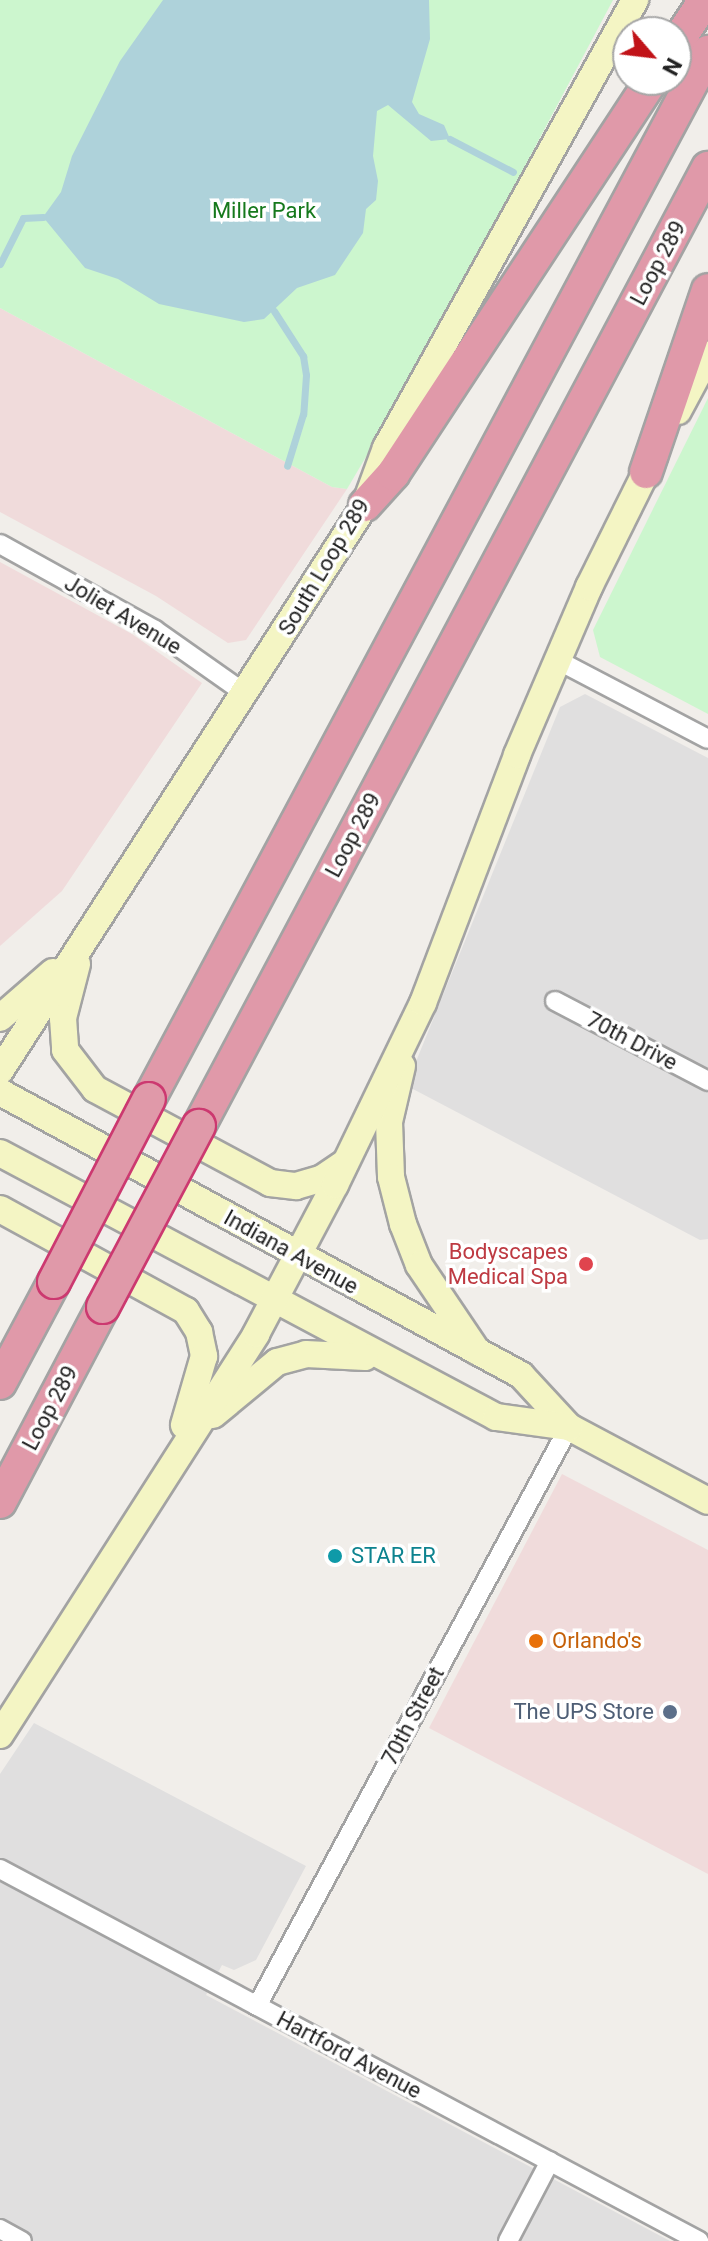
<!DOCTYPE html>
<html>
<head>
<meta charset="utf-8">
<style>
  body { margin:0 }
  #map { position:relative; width:708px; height:2241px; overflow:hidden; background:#f1eeea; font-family:Roboto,sans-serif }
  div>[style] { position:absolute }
  .residential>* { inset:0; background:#e0dfdf }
  .commercial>* { inset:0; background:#f0dbdb }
  .park>* { inset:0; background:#ccf6ce }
  .water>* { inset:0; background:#aed2da }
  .stream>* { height:7px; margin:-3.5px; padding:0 3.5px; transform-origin:3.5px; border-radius:3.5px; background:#aed2da }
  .roads { filter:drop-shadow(2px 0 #a3a3a3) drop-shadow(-2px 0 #a3a3a3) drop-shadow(0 2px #a3a3a3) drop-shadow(0 -2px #a3a3a3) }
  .street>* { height:18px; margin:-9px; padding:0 9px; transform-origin:9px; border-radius:9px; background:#fff }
  .secondary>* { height:26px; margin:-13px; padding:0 13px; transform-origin:13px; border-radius:13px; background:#f4f5c4 }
  .highway>* { height:32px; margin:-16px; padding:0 16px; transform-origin:16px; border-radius:16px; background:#e099a9 }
  .bridges { filter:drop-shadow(2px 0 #cc3970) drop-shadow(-2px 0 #cc3970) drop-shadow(0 2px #cc3970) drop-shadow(0 -2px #cc3970) }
  .highway-bridge>* { height:32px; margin:-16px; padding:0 16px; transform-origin:16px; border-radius:16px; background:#e099a9 }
  .dots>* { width:22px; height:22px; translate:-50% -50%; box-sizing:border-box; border:4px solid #fff; border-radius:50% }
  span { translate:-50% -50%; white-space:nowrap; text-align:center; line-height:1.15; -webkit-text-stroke:7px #fff; paint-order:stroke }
  .park-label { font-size:22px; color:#16791c }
  .street-label { font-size:22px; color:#222 }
  .health-label { font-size:22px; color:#be3a42 }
  .right { translate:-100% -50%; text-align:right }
  .culture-label { font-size:22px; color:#0d838f }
  .left { translate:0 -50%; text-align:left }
  .food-label { font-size:22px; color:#c56008 }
  .service-label { font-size:22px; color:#4e5e75 }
  .north { position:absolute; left:612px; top:16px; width:80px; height:80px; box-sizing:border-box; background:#fff; border:2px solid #a7a7a7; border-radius:50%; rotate:118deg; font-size:22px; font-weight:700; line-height:32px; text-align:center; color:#222 }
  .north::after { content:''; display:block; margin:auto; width:28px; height:36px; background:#c11318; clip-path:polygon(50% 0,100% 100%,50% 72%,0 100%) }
</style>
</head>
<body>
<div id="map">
  <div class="residential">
    <div style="clip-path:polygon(585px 694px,708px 758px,708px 1239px,700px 1240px,411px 1088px,417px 1059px,560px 707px)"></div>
    <div style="clip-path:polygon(34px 1723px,306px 1866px,256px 1960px,234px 1970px,222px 1965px,206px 1995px,670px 2241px,0 2241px,0 1774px)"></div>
  </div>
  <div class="commercial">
    <div style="clip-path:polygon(0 308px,332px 487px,347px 489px,246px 640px,228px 643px,156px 596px,0 512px)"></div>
    <div style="clip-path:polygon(0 562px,132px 634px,202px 683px,62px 891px,0 946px)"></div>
    <div style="clip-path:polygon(562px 1474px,708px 1550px,708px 1874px,429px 1728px)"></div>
  </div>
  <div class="park">
    <div style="clip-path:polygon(0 0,613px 0,413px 377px,347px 489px,332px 487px,0 308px)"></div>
    <div style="clip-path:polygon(708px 398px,708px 714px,600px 657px,593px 630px)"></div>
  </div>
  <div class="water">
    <div style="clip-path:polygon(163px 0,429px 0,430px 39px,412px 102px,419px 114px,444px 125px,450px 139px,431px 141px,388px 105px,377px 111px,373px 156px,378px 181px,376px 200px,366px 209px,363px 233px,335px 275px,297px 288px,264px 319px,244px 322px,159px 304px,118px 279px,85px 268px,43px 217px,61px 192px,72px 156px,120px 61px)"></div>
  </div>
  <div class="stream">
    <div style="left:450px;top:139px;width:71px;rotate:27.6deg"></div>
    <div style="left:0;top:264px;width:51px;rotate:-63.4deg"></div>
    <div style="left:23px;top:218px;width:20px;rotate:-3deg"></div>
    <div style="left:274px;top:311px;width:54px;rotate:57.2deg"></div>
    <div style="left:303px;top:356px;width:19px;rotate:81deg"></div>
    <div style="left:306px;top:375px;width:39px;rotate:94deg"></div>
    <div style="left:303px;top:414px;width:54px;rotate:107.1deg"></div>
  </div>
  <div class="roads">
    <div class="street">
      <div style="left:0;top:544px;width:177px;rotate:29deg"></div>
      <div style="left:155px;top:630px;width:108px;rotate:35.2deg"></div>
      <div style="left:557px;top:660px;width:170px;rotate:27.6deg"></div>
      <div style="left:555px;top:1001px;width:173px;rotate:27.6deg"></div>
      <div style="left:0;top:1869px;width:792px;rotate:28.02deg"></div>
      <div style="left:257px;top:2006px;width:658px;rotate:-61.68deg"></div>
      <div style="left:0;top:2229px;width:25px;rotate:29deg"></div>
      <div style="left:508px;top:2241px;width:90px;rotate:-62.3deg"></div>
    </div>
    <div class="secondary">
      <div style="left:678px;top:411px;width:64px;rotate:-61.8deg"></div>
      <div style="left:77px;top:964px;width:56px;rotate:104.5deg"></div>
      <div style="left:63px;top:1018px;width:32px;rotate:86deg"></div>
      <div style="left:65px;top:1050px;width:49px;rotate:52.4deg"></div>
      <div style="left:95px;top:1089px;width:199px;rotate:28.2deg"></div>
      <div style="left:270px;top:1183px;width:26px;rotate:7deg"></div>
      <div style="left:296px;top:1186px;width:26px;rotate:-16deg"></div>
      <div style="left:321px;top:1179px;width:29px;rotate:-34deg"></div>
      <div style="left:0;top:1018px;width:70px;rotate:-41deg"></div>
      <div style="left:402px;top:1066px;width:57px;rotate:103.1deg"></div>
      <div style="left:389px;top:1122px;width:55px;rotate:87.9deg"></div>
      <div style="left:391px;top:1177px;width:49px;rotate:75.7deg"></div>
      <div style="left:403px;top:1224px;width:44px;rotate:68.7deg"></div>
      <div style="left:419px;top:1265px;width:104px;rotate:56deg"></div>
      <div style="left:0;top:1071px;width:673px;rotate:-57.18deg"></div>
      <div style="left:365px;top:505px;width:61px;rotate:-69.8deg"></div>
      <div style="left:386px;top:448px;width:513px;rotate:-60.93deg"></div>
      <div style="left:0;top:1092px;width:593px;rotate:28.51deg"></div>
      <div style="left:521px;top:1375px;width:71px;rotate:47.3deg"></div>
      <div style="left:569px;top:1427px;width:157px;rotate:28deg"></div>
      <div style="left:0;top:1153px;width:562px;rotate:28.02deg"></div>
      <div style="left:496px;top:1417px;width:74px;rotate:7.8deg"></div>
      <div style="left:0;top:1209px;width:212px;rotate:28.7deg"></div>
      <div style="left:186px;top:1311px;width:25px;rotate:58deg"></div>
      <div style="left:199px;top:1332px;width:25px;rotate:78deg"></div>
      <div style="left:204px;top:1356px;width:72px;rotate:106.2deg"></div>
      <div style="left:213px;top:1415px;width:83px;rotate:-39.6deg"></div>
      <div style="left:277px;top:1362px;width:30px;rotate:-15deg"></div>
      <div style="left:306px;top:1354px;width:59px;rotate:2.9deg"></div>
      <div style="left:0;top:1735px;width:476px;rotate:-57.4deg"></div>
      <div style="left:256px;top:1334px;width:169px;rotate:-62.1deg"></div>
      <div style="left:335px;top:1185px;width:202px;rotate:-64.2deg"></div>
      <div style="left:423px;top:1003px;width:265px;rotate:-69.2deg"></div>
      <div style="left:517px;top:755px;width:183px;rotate:-66.8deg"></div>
      <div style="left:589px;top:587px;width:146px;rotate:-63.6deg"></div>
    </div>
    <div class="highway">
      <div style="left:676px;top:44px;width:53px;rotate:-56.6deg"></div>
      <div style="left:646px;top:472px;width:192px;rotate:-71.2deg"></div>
      <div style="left:365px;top:505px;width:42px;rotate:-47.9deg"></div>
      <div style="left:393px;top:474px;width:472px;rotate:-56.7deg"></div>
      <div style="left:149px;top:1099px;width:1187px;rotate:-61.9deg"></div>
      <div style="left:199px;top:1126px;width:1085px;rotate:-62.02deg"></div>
      <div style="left:0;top:1383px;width:115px;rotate:-61.9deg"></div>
      <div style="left:0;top:1502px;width:221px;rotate:-62.2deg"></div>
    </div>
  </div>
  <div class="bridges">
    <div class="highway-bridge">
      <div style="left:54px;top:1282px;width:206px;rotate:-62.6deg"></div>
      <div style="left:103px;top:1307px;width:205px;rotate:-62.1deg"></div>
    </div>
  </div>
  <div class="dots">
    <div style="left:586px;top:1264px;background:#e0444e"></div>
    <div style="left:335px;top:1556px;background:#0f9aa8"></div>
    <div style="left:536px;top:1641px;background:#e8710a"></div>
    <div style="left:670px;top:1712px;background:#5c6f8a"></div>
  </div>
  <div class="park-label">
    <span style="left:264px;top:211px">Miller Park</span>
  </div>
  <div class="street-label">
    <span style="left:658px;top:263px;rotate:-62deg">Loop 289</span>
    <span style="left:324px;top:567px;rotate:-59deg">South Loop 289</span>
    <span style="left:123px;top:615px;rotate:31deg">Joliet Avenue</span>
    <span style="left:353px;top:835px;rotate:-62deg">Loop 289</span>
    <span style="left:632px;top:1041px;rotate:28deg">70th Drive</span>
    <span style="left:291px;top:1252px;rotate:29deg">Indiana Avenue</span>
    <span style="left:50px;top:1408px;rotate:-62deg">Loop 289</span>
    <span style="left:413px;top:1716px;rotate:-62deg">70th Street</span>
    <span style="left:349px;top:2055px;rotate:28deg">Hartford Avenue</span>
  </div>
  <div class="health-label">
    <span class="right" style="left:568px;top:1264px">Bodyscapes<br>Medical Spa</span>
  </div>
  <div class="culture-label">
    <span class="left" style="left:351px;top:1556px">STAR ER</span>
  </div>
  <div class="food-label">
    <span class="left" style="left:552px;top:1641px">Orlando's</span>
  </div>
  <div class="service-label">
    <span class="right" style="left:654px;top:1712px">The UPS Store</span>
  </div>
  <div class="north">N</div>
</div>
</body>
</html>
